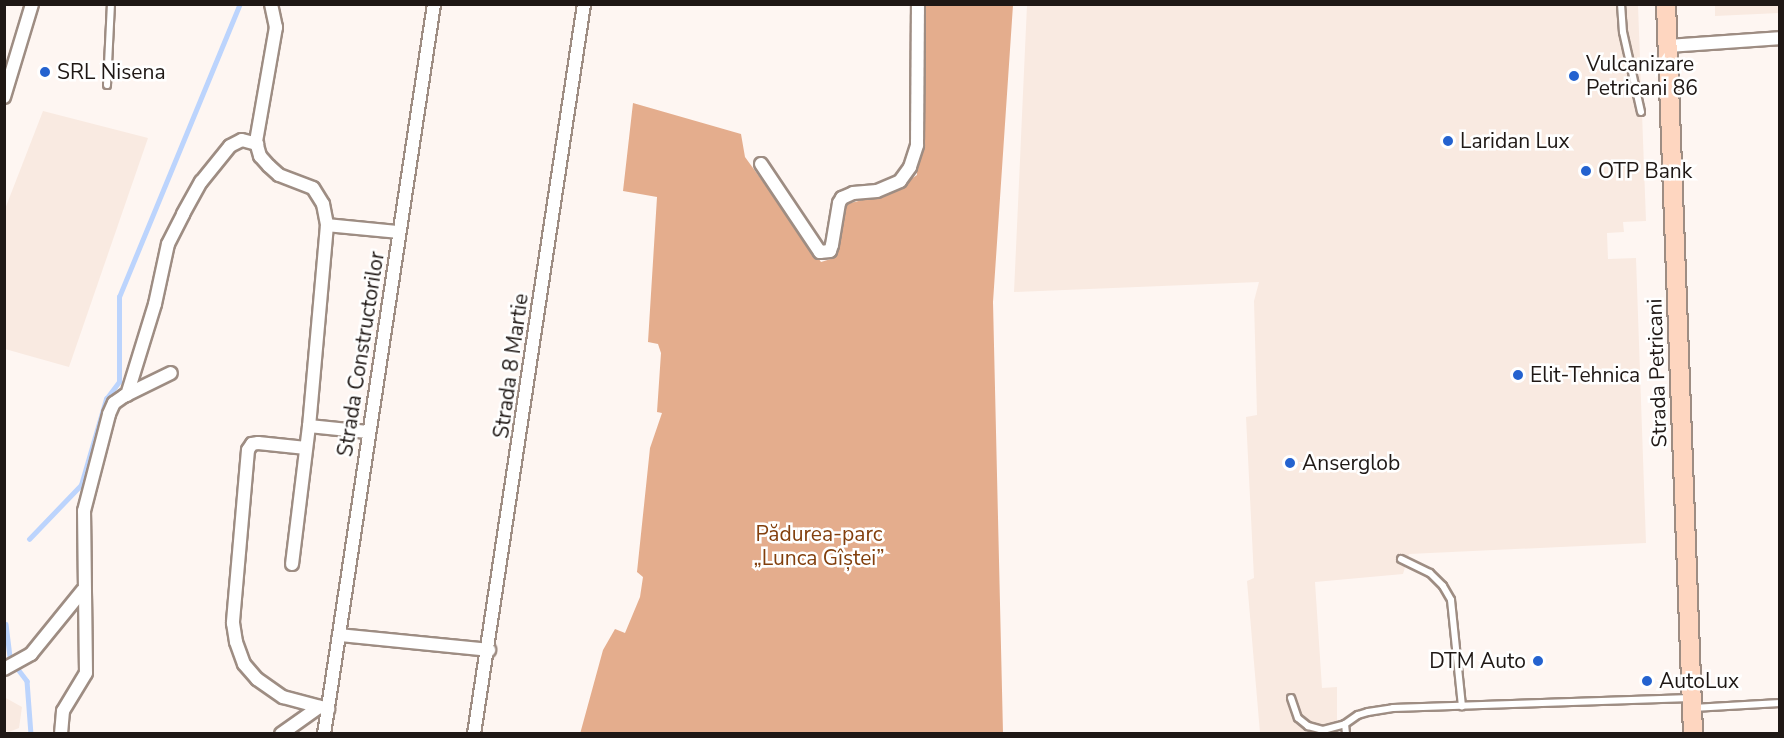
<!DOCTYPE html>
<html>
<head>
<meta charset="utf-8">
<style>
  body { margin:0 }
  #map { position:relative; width:1784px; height:738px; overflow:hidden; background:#fef6f2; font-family:"Nunito Sans",sans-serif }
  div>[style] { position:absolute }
  .built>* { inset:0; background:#f9eae1 }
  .forest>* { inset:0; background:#e4ad8d }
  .stream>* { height:4.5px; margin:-2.25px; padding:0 2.25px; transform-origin:2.25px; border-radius:2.25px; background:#bcd4fd }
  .roads { filter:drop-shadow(2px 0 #9e8d83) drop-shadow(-2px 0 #9e8d83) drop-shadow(0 2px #9e8d83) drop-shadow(0 -2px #9e8d83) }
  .lane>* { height:6px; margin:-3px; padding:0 3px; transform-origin:3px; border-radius:3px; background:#fff }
  .street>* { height:12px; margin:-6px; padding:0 6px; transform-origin:6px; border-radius:6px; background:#fff }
  .primary>* { height:18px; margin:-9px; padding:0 9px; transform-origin:9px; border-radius:9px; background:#fed6c0 }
  .dots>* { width:16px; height:16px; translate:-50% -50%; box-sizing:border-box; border:3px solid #fff; border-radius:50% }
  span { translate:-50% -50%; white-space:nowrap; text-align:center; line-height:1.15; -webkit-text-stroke:5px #fff; paint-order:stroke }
  .poi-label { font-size:21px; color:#1f1815 }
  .left { translate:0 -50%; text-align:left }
  .right { translate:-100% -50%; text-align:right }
  .street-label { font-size:21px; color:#1f1815 }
  .park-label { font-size:21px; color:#823f0d }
  .frame { position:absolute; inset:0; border:6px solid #1f1815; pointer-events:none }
</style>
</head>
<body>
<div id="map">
  <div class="built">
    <div style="clip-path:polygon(1027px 5px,1638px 5px,1646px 221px,1623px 222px,1624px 232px,1607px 233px,1608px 259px,1636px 258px,1646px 543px,1409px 554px,1403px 574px,1315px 582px,1322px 688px,1337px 687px,1337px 733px,1260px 733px,1247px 581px,1254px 578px,1246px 417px,1257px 415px,1254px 301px,1259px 282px,1014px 292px)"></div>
    <div style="clip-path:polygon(1715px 5px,1779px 5px,1779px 13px,1715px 16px)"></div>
    <div style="clip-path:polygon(43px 111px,148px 138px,69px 367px,5px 349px,5px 209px)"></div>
    <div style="clip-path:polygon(4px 697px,22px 707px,19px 728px,9px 732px,5px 731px)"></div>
  </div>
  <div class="forest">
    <div style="clip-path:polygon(918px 5px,1013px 5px,993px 302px,1003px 733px,580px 734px,603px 650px,615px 629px,625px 633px,640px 597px,643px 577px,637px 572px,650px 448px,662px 413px,657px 412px,661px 353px,658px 344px,648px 342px,657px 197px,623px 191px,633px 103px,741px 134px,745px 157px,821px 262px,834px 258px,843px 205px,878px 196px,899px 187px,917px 175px)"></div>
  </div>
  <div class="stream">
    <div style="left:29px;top:539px;width:75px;rotate:-46.1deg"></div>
    <div style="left:81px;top:485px;width:90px;rotate:-73.8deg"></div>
    <div style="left:106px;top:399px;width:21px;rotate:-53deg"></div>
    <div style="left:119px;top:382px;width:85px;rotate:-90deg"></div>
    <div style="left:119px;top:297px;width:317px;rotate:-67.6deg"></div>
    <div style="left:6px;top:624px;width:35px;rotate:83deg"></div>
    <div style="left:18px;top:669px;width:15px;rotate:53deg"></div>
    <div style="left:27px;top:681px;width:53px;rotate:85.7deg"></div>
  </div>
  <div class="roads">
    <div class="lane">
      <div style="left:1621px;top:4px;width:28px;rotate:86deg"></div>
      <div style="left:1623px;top:32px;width:82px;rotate:77.3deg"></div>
      <div style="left:107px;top:85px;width:81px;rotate:-87.2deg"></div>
      <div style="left:1401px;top:559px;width:32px;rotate:26deg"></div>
      <div style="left:1430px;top:573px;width:18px;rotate:45deg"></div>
      <div style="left:1443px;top:586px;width:16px;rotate:60deg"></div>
      <div style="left:1451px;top:600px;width:107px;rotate:84.1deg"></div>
      <div style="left:1291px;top:698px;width:21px;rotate:71deg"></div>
      <div style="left:1298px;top:718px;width:13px;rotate:39deg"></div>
      <div style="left:1308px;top:726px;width:16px;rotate:15deg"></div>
      <div style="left:1323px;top:730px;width:23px;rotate:-15deg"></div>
      <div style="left:1345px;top:724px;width:16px;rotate:-35deg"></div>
      <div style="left:1358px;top:715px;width:10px;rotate:-17deg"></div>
      <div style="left:1368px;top:712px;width:25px;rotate:-9deg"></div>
      <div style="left:1393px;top:708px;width:298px;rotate:-1.9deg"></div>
      <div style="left:1693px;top:708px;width:87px;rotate:-3.3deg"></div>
      <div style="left:1345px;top:724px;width:10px;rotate:84deg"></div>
    </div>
    <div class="street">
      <div style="left:271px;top:4px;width:24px;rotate:78deg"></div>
      <div style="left:276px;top:27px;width:117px;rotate:99.9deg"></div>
      <div style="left:256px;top:142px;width:15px;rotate:74deg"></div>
      <div style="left:260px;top:156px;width:13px;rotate:48deg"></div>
      <div style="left:269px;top:166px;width:13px;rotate:42deg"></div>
      <div style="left:279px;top:175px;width:36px;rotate:21deg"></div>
      <div style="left:313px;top:188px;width:19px;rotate:58deg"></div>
      <div style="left:323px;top:204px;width:21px;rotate:79deg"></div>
      <div style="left:327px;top:225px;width:202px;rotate:95.1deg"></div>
      <div style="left:309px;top:426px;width:139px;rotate:97deg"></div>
      <div style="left:1667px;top:46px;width:113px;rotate:-4deg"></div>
      <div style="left:4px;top:97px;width:97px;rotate:-73.2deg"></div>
      <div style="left:761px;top:164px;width:106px;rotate:56.2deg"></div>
      <div style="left:820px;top:252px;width:10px;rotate:-6deg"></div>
      <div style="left:830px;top:251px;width:6px;rotate:-72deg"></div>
      <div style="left:832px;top:245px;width:43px;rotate:-80.5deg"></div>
      <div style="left:839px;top:203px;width:6px;rotate:-59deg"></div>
      <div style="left:842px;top:198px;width:12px;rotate:-24deg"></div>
      <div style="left:853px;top:193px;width:24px;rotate:-5deg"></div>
      <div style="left:877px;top:191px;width:25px;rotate:-23deg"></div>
      <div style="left:900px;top:181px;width:17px;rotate:-54deg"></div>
      <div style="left:910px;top:167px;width:23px;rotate:-72deg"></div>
      <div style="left:917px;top:145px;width:141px;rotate:-89.6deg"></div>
      <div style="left:327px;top:225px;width:72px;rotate:5.6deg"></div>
      <div style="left:127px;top:395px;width:95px;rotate:-72.9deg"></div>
      <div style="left:155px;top:304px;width:61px;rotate:-77.8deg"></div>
      <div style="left:168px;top:244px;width:34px;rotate:-63deg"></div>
      <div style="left:183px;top:214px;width:37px;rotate:-61deg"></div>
      <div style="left:201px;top:182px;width:46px;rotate:-51.1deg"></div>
      <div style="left:230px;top:146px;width:13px;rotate:-27deg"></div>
      <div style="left:242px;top:140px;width:16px;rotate:15deg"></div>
      <div style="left:309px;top:426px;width:59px;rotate:5.8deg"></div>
      <div style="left:306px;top:448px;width:48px;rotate:-174.1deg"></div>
      <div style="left:258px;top:443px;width:6px;rotate:171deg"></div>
      <div style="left:252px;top:444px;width:7px;rotate:124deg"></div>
      <div style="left:248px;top:450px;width:174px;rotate:95deg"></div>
      <div style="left:233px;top:623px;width:19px;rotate:81deg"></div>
      <div style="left:236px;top:642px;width:23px;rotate:70deg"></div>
      <div style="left:244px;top:664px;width:20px;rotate:49deg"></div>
      <div style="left:257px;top:679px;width:32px;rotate:35deg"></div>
      <div style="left:283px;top:697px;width:47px;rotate:14.9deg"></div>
      <div style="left:339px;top:635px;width:151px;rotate:5.7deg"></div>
      <div style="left:4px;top:669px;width:31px;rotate:-29deg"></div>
      <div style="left:31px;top:654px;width:82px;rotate:-50.9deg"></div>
      <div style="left:61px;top:734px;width:23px;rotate:-85deg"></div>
      <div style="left:63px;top:711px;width:44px;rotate:-58.8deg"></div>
      <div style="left:86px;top:673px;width:162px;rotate:-90.7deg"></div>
      <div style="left:84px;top:511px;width:100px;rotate:-75.5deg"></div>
      <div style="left:109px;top:414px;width:12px;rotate:-66deg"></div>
      <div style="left:114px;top:403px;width:12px;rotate:-35deg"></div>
      <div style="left:124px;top:396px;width:52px;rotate:-26.1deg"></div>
      <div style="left:281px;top:734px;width:47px;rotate:-35.4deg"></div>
      <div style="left:324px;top:734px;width:738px;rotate:-81.43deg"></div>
      <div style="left:474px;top:734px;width:738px;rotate:-81.43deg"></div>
    </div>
    <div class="primary">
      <div style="left:1666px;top:4px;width:730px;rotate:87.88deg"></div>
    </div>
  </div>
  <div class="dots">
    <div style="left:45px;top:72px;background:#2462cf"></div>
    <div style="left:1574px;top:76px;background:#2462cf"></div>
    <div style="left:1448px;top:141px;background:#2462cf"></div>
    <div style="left:1586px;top:171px;background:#2462cf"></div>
    <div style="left:1518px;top:375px;background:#2462cf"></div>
    <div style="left:1290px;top:463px;background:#2462cf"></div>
    <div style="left:1538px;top:661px;background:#2462cf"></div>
    <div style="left:1647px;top:681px;background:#2462cf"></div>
  </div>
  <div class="poi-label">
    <span class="left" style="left:1586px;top:76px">Vulcanizare<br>Petricani 86</span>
    <span class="left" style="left:57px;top:72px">SRL Nisena</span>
    <span class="left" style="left:1460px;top:141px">Laridan Lux</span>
    <span class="left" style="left:1598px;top:171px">OTP Bank</span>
    <span class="left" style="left:1530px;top:375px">Elit-Tehnica</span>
    <span class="left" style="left:1302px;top:463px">Anserglob</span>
    <span class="right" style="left:1526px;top:661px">DTM Auto</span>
    <span class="left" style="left:1659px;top:681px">AutoLux</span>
  </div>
  <div class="street-label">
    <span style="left:361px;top:354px;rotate:-81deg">Strada Constructorilor</span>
    <span style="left:511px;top:366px;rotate:-82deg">Strada 8 Martie</span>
    <span style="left:1657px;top:373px;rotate:-92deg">Strada Petricani</span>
  </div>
  <div class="park-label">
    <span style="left:819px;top:546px">Pădurea-parc<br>„Lunca Gîștei”</span>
  </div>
  <div class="frame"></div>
</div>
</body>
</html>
